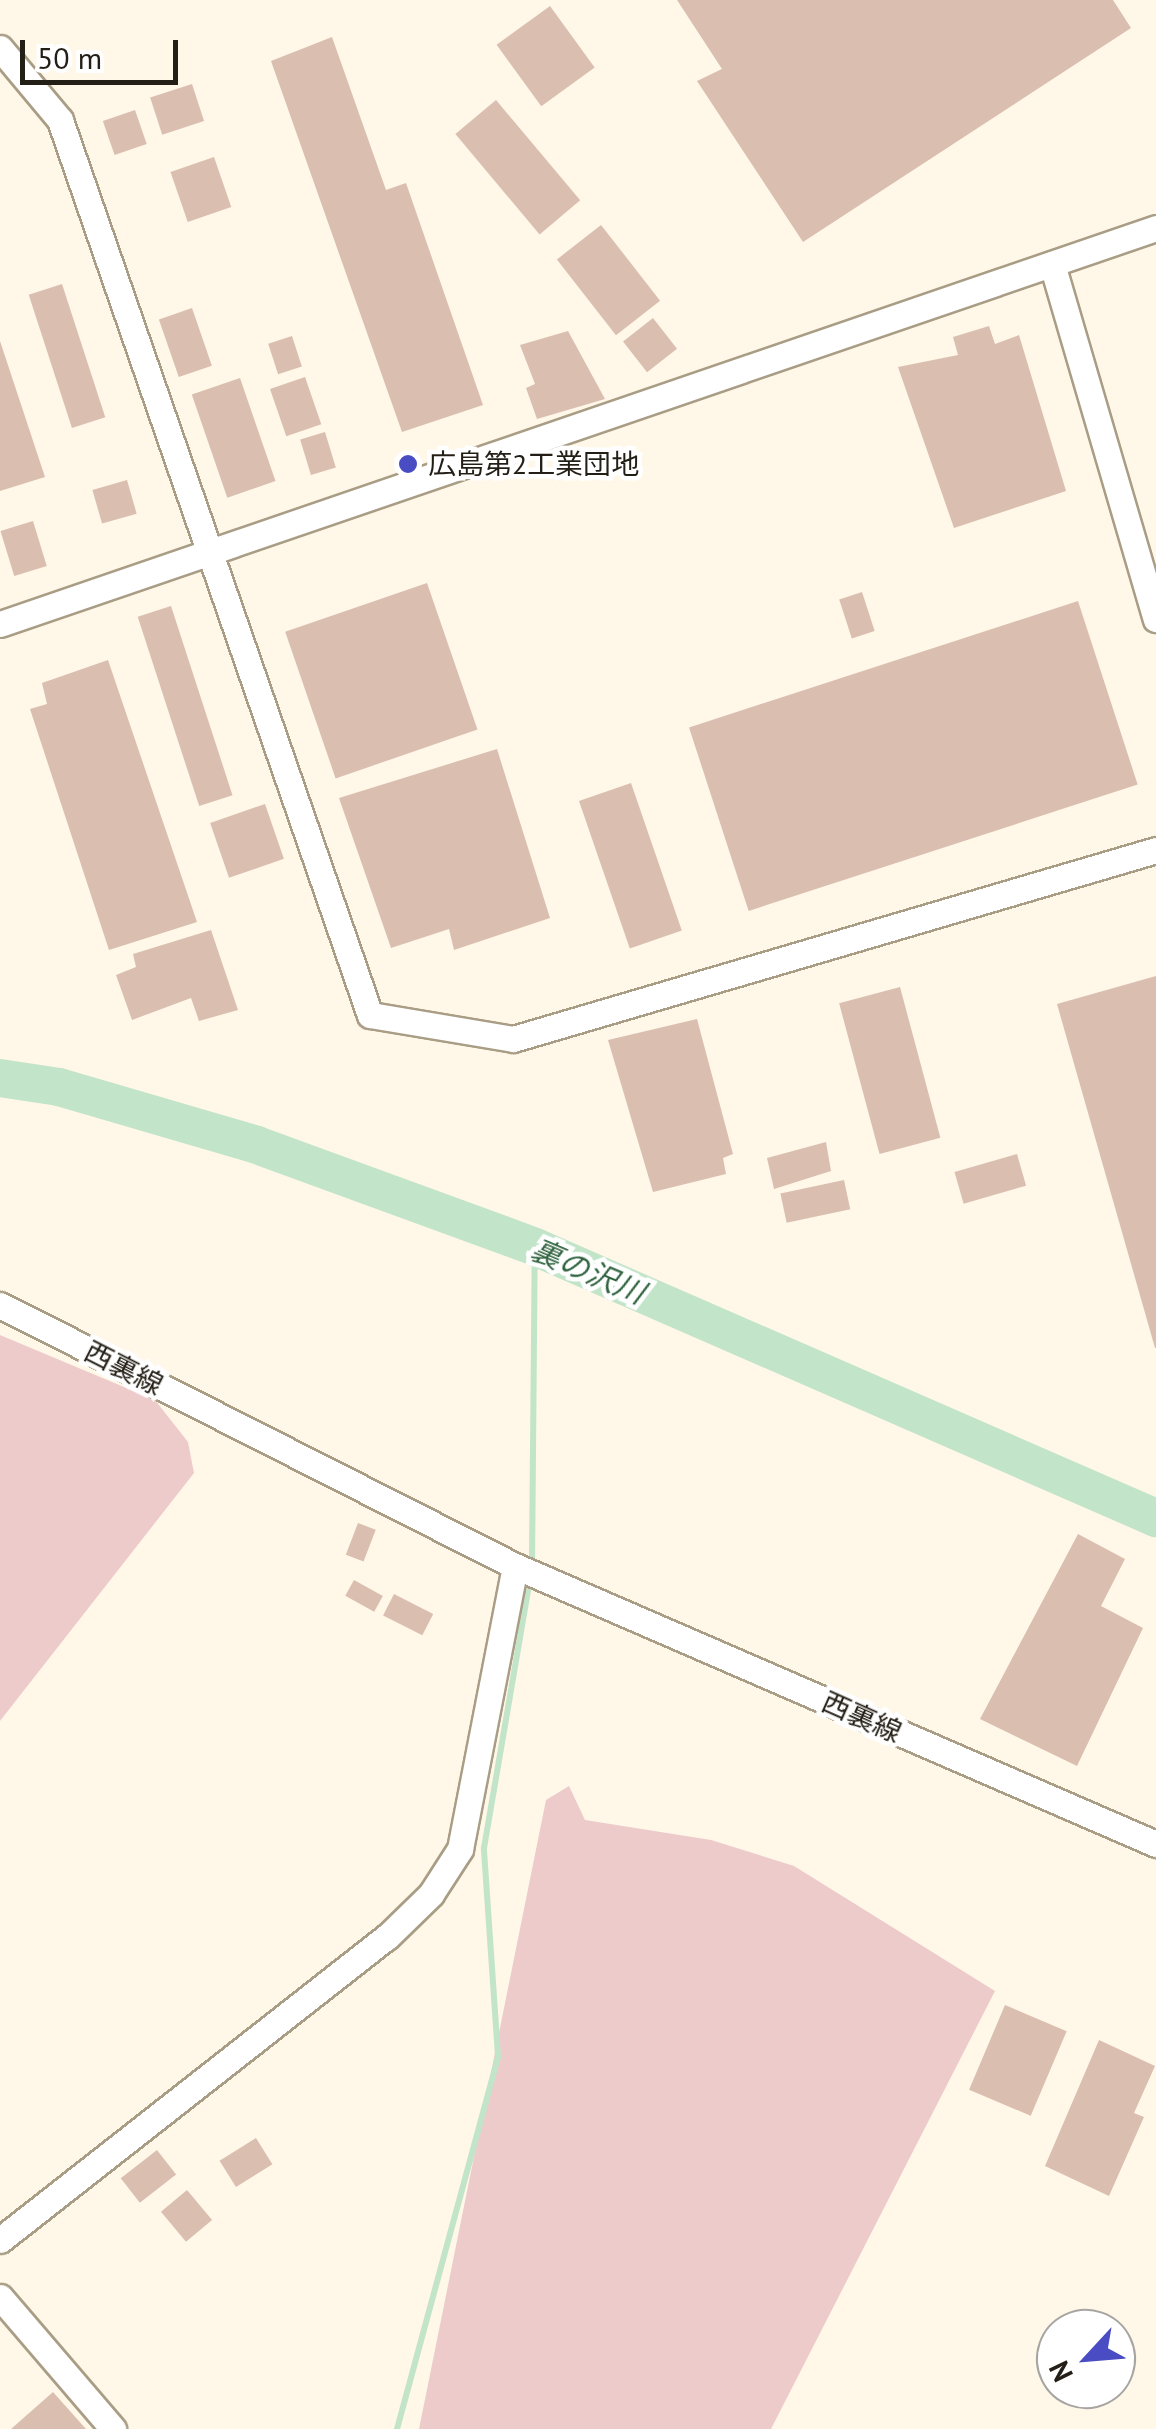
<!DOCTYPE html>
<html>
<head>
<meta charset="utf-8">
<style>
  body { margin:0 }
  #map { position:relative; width:1156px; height:2429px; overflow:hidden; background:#fff7e8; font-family:"PT Sans","Noto Sans JP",sans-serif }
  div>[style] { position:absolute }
  .green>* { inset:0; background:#eecbcb }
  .stream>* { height:6px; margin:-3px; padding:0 3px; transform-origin:3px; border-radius:3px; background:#c2e4c9 }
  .river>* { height:38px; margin:-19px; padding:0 19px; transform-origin:19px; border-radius:19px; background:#c2e4c9 }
  .building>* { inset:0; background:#dabfb0; transform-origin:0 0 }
  .roads { filter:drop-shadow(2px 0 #a99d85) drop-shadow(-2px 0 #a99d85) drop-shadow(0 2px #a99d85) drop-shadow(0 -2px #a99d85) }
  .minor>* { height:25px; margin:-12.5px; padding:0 12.5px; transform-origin:12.5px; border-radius:12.5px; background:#fff }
  .dots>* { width:28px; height:28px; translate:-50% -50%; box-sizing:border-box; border:5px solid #fff; border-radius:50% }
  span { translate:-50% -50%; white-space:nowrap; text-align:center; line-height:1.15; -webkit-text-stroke:9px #fff; paint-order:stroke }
  .poi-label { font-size:28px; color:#241f16 }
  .left { translate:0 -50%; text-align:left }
  .street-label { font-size:28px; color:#241f16 }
  .water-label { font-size:30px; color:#30633f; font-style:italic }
  .north { position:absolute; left:1036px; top:2309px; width:100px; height:100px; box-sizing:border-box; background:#fff; border:2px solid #a7a5a2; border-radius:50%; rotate:244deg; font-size:28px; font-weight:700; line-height:40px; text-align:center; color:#241f16 }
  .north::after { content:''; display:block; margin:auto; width:35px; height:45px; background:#494cc2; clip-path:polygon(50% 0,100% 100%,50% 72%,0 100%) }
  .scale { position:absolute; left:20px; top:40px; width:158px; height:45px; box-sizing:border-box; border:5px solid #241f16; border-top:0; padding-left:12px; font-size:30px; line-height:35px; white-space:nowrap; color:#241f16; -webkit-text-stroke:8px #fff; paint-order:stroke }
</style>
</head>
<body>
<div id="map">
  <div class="green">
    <div style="clip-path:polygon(0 1335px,155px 1400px,188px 1442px,194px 1473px,0 1721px)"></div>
    <div style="clip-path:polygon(569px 1786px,585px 1820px,711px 1840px,794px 1866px,995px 1991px,771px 2429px,419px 2429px,546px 1800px)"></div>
  </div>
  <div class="stream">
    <div style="left:532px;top:1566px;width:319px;rotate:-89.5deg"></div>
    <div style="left:397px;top:2429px;width:386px;rotate:-74.8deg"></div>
    <div style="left:498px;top:2056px;width:208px;rotate:-93.9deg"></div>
    <div style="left:484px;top:1848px;width:274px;rotate:-80.3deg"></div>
  </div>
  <div class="river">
    <div style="left:0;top:1078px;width:60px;rotate:8.7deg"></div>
    <div style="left:59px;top:1087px;width:206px;rotate:16.3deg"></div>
    <div style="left:257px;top:1145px;width:296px;rotate:20.1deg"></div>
    <div style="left:535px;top:1247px;width:678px;rotate:23.58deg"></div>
  </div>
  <div class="building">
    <div style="clip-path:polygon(677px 0,1113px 0,1131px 28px,803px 242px,697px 81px,722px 69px)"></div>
    <div style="left:550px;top:6px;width:76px;height:66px;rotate:54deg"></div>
    <div style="clip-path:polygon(332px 37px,386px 190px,406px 183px,483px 405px,402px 432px,271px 61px)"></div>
    <div style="left:192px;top:84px;width:39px;height:44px;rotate:72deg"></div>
    <div style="left:496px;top:100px;width:131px;height:53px;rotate:50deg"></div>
    <div style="left:135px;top:110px;width:36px;height:34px;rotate:71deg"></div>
    <div style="left:214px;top:157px;width:53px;height:46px;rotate:71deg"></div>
    <div style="left:601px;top:225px;width:96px;height:56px;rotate:52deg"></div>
    <div style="left:62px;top:284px;width:140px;height:35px;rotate:72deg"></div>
    <div style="left:192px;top:308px;width:61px;height:35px;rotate:71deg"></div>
    <div style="left:653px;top:318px;width:39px;height:38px;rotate:52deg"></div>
    <div style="clip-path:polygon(989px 326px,995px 344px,1019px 335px,1066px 491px,954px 528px,898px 367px,958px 355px,953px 337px)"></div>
    <div style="clip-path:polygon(568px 331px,605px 399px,537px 419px,526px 388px,535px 384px,520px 345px)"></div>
    <div style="left:292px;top:336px;width:32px;height:25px;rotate:72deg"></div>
    <div style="clip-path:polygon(0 341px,45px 477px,0 491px)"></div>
    <div style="left:305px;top:377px;width:50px;height:37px;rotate:71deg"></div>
    <div style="left:240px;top:378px;width:109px;height:51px;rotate:71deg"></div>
    <div style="left:325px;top:432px;width:37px;height:26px;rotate:73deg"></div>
    <div style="left:127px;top:480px;width:35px;height:36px;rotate:74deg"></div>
    <div style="left:33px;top:521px;width:47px;height:34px;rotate:73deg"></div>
    <div style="left:427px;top:583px;width:155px;height:150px;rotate:71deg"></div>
    <div style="left:862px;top:592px;width:41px;height:24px;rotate:72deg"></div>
    <div style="left:1078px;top:601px;width:193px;height:409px;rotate:72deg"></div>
    <div style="left:171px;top:606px;width:199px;height:35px;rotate:72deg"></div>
    <div style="clip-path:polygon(108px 660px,197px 922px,109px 950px,30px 709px,47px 704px,42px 683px)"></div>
    <div style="clip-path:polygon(497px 749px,550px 918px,454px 950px,449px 929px,391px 948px,339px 798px)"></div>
    <div style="left:631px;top:783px;width:156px;height:55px;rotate:71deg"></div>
    <div style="left:265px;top:804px;width:58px;height:58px;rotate:71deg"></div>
    <div style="clip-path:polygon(211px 930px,238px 1010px,199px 1021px,191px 998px,132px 1020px,116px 975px,136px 967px,133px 954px)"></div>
    <div style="clip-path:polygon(1156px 976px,1156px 1348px,1155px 1348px,1057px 1004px)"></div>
    <div style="left:900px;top:987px;width:156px;height:63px;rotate:75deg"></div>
    <div style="clip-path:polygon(697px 1019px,733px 1154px,723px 1158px,726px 1174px,653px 1192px,608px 1040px)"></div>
    <div style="clip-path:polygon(826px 1142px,831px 1171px,774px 1189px,767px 1158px)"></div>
    <div style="left:1017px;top:1154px;width:33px;height:65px;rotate:74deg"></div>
    <div style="left:844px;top:1180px;width:30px;height:65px;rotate:78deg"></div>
    <div style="left:358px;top:1523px;width:19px;height:34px;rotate:21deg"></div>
    <div style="clip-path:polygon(1078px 1534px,1125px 1559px,1101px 1606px,1143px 1628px,1077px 1766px,980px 1719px)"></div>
    <div style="left:354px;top:1580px;width:33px;height:18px;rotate:29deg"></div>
    <div style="left:394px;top:1594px;width:44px;height:24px;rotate:27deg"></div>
    <div style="left:1005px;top:2005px;width:67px;height:92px;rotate:23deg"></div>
    <div style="clip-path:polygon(1099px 2040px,1155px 2066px,1134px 2113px,1144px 2117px,1109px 2196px,1045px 2166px)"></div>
    <div style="left:256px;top:2138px;width:31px;height:43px;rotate:58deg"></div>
    <div style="left:157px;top:2150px;width:31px;height:46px;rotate:52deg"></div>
    <div style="left:187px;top:2190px;width:39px;height:34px;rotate:50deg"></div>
    <div style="clip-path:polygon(53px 2392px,86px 2429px,11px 2429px)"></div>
  </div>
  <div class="roads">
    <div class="minor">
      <div style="left:0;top:48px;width:94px;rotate:50.2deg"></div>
      <div style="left:60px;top:120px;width:947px;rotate:70.9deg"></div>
      <div style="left:370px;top:1015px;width:145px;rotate:9.5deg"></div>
      <div style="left:513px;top:1039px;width:670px;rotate:-16.38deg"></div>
      <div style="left:1052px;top:264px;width:370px;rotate:73.7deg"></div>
      <div style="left:0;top:624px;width:1222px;rotate:-18.91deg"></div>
      <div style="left:0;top:1305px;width:577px;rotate:26.88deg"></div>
      <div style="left:515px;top:1566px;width:699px;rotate:23.45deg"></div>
      <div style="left:0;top:2240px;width:492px;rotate:-38.1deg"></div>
      <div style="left:387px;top:1937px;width:62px;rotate:-44.3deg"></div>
      <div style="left:431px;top:1894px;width:54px;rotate:-57.2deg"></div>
      <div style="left:460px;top:1849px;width:288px;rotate:-79deg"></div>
      <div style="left:0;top:2297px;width:174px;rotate:49.4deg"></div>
    </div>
  </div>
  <div class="dots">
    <div style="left:408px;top:464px;background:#494cc2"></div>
  </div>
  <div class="poi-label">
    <span class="left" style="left:428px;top:464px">広島第2工業団地</span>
  </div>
  <div class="street-label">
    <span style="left:124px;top:1368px;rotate:27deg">西裏線</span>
    <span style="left:862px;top:1717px;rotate:24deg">西裏線</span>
  </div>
  <div class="water-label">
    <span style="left:588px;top:1271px;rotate:23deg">裏の沢川</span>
  </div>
  <div class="north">N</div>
  <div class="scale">50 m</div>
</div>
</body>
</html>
